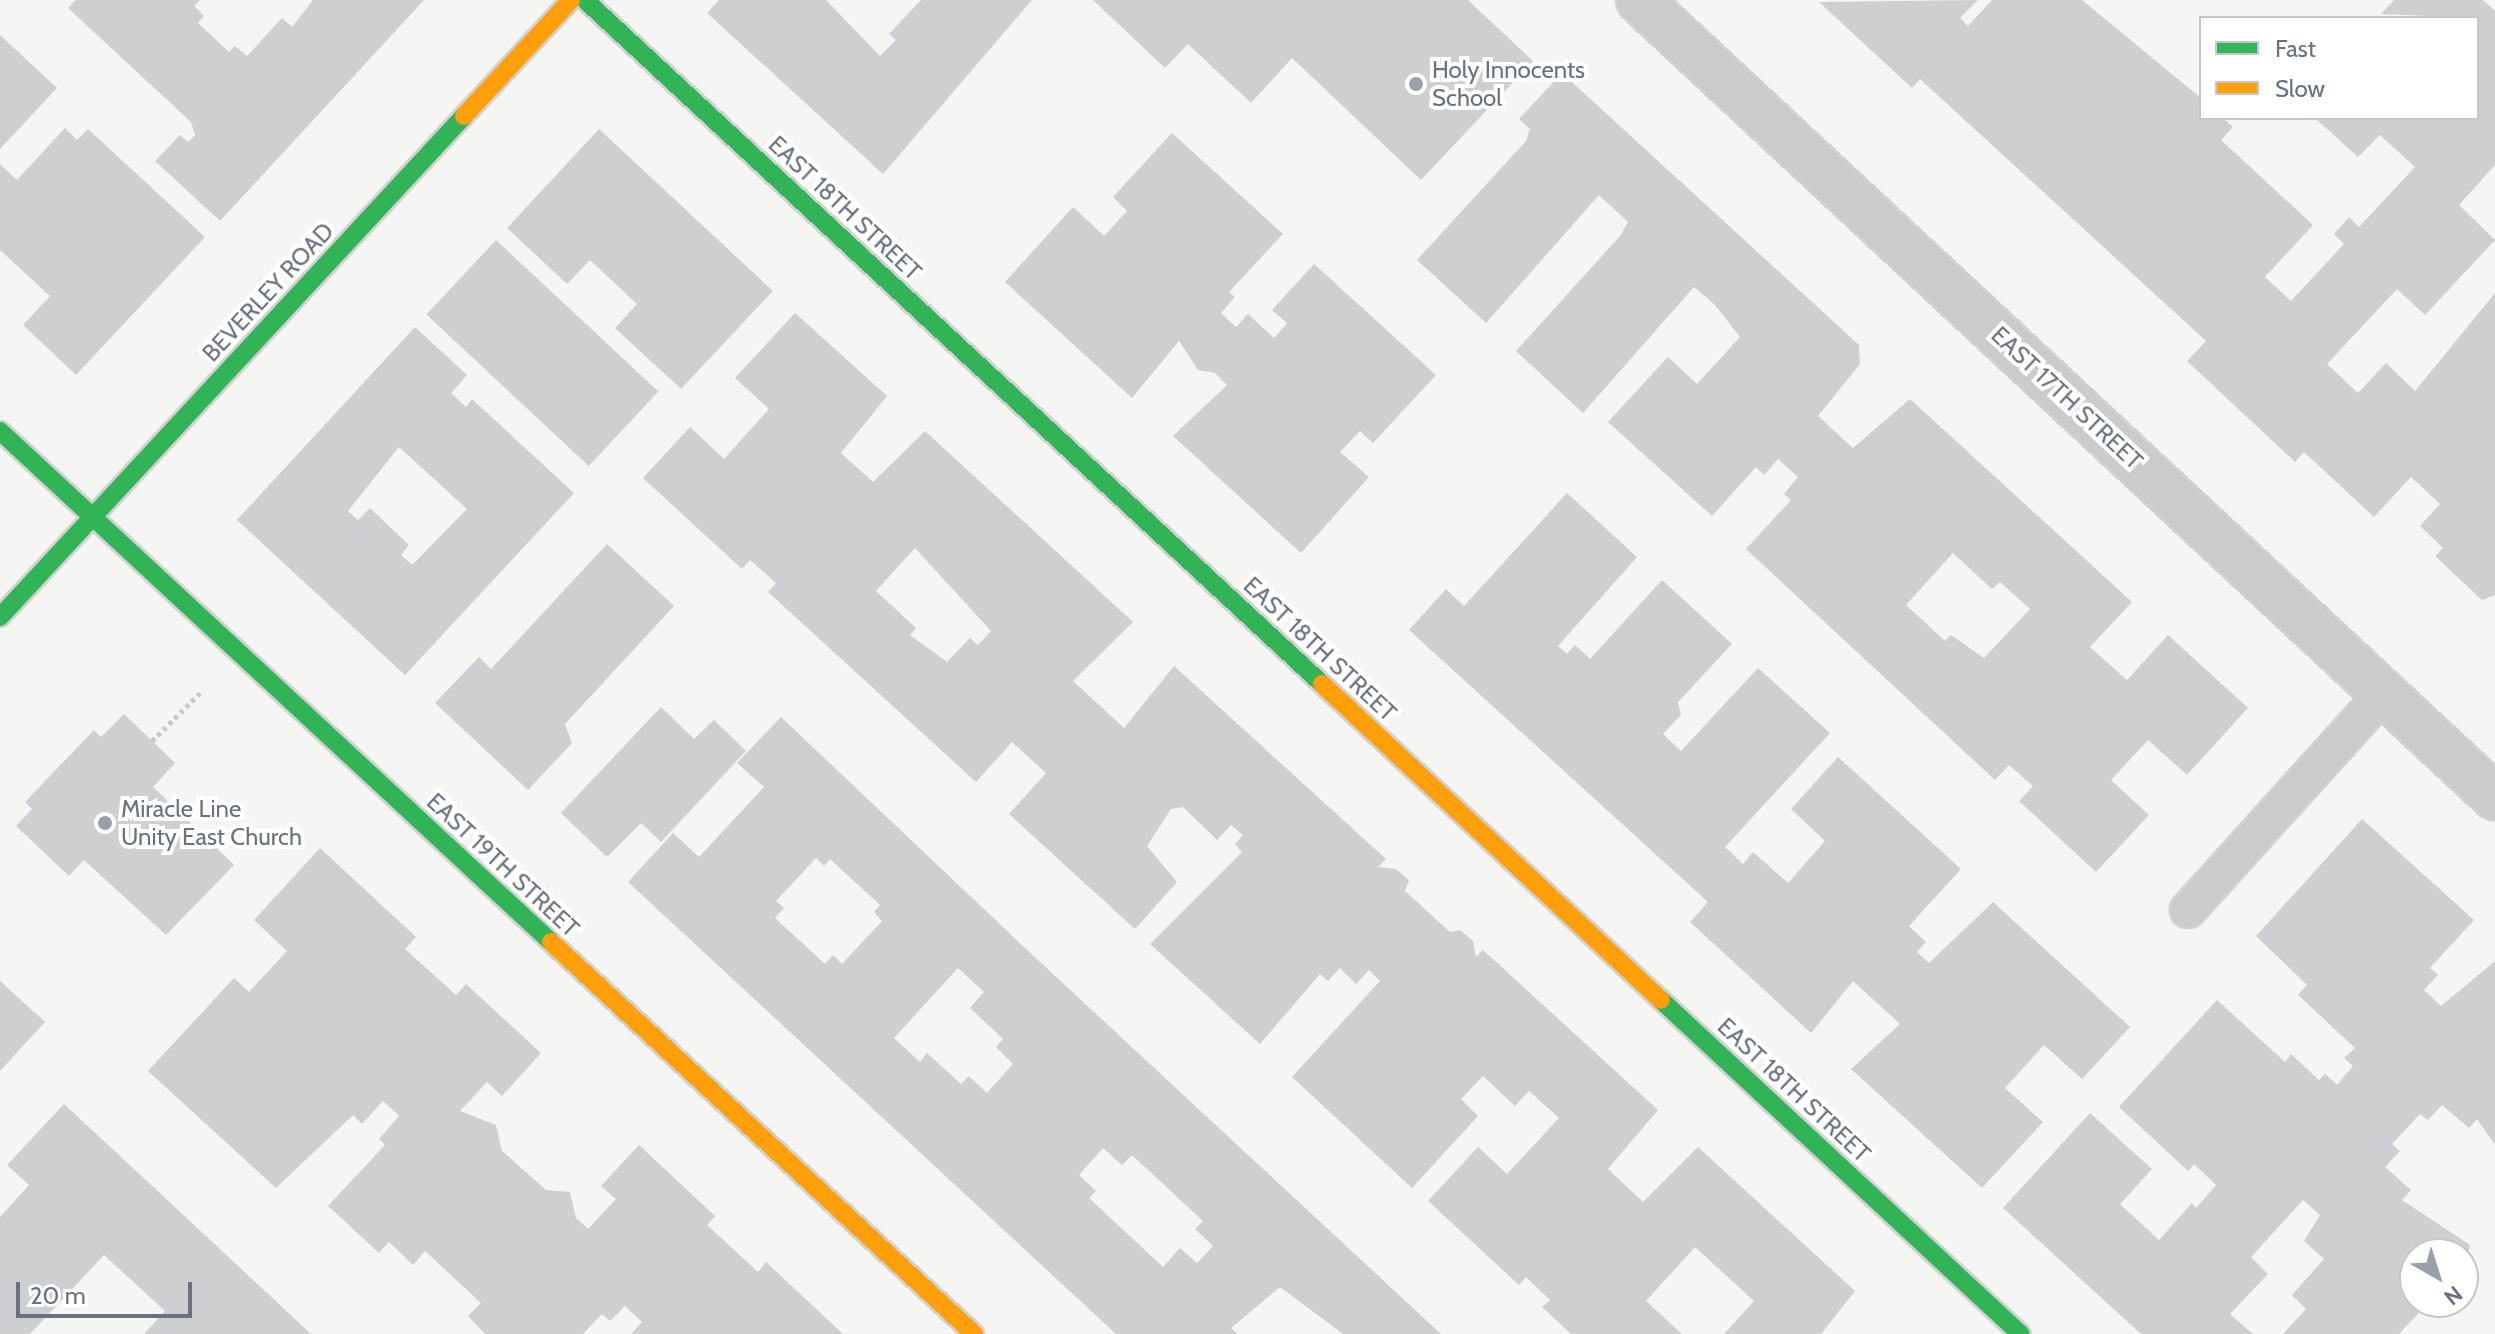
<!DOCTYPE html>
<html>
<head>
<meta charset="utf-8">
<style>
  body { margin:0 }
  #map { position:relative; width:2495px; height:1334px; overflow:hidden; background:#f5f5f4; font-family:Cabin,sans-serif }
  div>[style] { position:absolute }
  .building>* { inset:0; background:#cecfd0; transform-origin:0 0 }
  .path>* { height:5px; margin-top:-2.5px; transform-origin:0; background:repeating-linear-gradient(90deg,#c8c8c9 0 4px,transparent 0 8px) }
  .roads { filter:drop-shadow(2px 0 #d1d1d2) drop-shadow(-2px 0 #d1d1d2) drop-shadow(0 2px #d1d1d2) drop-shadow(0 -2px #d1d1d2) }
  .lane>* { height:34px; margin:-17px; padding:0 17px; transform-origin:17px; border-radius:17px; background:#cbcbcc }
  .street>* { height:44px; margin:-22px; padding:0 22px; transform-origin:22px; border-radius:22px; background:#cbcbcc }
  .fast>* { height:18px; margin:-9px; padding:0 9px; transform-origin:9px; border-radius:9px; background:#30b455 }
  .slow>* { height:18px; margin:-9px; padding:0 9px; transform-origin:9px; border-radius:9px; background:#ff9f0a }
  .dots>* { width:22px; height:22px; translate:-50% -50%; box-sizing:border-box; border:4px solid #fff; border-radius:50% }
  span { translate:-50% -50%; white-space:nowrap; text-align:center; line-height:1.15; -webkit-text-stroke:8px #fff; paint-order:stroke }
  .poi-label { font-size:24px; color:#687280 }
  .left { translate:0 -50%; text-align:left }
  .street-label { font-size:24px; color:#687280 }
  .legend { position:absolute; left:2199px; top:16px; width:280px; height:104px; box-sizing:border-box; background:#fff; border:2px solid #c3c7cc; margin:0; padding:10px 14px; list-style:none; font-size:24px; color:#687280 }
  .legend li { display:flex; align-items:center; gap:16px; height:40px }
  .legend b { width:40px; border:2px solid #c3c7cc }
  .north { position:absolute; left:2399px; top:1238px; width:80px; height:80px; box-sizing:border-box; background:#fff; border:2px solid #c3c7cc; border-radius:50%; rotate:141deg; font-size:22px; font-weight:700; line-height:32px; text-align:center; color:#687280 }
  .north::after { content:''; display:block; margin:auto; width:28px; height:36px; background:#99a0a9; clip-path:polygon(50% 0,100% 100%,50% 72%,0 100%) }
  .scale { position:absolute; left:16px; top:1282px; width:176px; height:36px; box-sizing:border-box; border:4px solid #687280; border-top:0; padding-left:10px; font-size:24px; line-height:28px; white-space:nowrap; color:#687280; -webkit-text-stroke:6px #fff; paint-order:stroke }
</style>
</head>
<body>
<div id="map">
  <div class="building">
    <div style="clip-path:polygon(76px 0,200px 0,194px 6px,204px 16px,198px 23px,229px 52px,235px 46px,247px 56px,282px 18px,292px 27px,313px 0,424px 0,220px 221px,155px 161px,180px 135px,188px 142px,195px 135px,191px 122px,68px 8px)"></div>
    <div style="clip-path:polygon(719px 0,826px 0,880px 56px,896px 40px,889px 34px,921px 0,1032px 0,883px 174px,707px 13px)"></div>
    <div style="clip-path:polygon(1093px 0,1468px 0,1533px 61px,1421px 180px,1292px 58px,1251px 103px,1188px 44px,1165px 68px)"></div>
    <div style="clip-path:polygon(1978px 0,1960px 18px,1968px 26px,1992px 0,2082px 0,2201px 98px,2201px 118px,2223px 118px,2233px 127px,2221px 140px,2313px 225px,2265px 277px,2291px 301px,2344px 244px,2334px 234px,2349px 217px,2359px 227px,2415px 167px,2380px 135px,2358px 157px,2315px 118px,2477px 118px,2477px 18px,2381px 14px,2394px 0,2483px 0,2495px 11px,2495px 165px,2459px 205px,2495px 240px,2425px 315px,2397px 289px,2327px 364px,2358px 393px,2386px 363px,2415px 391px,2495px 293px,2495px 595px,2482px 600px,2435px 556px,2443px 548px,2420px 526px,2440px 504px,2411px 477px,2374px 517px,2304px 452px,2295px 462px,2187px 361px,2206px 341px,1920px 79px,1912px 88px,1819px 2px)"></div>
    <div style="clip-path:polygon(0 35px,57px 88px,0 149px)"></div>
    <div style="clip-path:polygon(evenodd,1562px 73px,1859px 345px,1860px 364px,1818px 416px,1853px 448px,1910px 399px,2132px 602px,2090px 647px,2127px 680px,2168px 635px,2248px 708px,2187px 775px,2148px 740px,2111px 780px,2149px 815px,2096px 872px,2019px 801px,2033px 786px,2009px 765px,1995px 780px,1746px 549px,1791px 500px,1784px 494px,1798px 477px,1778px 459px,1764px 475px,1756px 467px,1712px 516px,1608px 422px,1668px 357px,1697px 384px,1740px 337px,1715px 305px,1694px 287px,1583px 413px,1516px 351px,1620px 236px,1628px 222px,1599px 195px,1486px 323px,1417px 260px,1526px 141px,1530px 129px,1519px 119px,1562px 73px,1953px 553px,1992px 589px,2000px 582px,2030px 609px,1984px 658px,1951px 635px,1945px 641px,1906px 605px,1953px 553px)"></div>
    <div style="clip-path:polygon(65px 128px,77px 140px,88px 129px,205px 237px,76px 375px,23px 325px,50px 296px,0 250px,0 164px,17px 180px)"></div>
    <div style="clip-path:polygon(599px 129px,773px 291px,681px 389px,615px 328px,637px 304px,590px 260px,567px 284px,507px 228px)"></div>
    <div style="clip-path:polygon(1172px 133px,1283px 234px,1229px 292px,1235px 297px,1221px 313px,1236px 327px,1248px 314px,1274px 338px,1287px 323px,1272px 310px,1314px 264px,1436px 375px,1373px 443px,1360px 431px,1340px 452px,1369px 477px,1301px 553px,1173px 436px,1227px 385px,1215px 373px,1198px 370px,1179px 341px,1132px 398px,1005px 282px,1073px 207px,1104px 236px,1127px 211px,1113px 197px)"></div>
    <div style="left:496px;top:240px;width:222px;height:102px;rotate:43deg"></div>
    <div style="clip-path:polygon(evenodd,795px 313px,887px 396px,841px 453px,873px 482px,925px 431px,1133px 622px,1073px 681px,1124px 728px,1174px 666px,1386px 859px,1378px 867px,1396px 869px,1409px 880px,1405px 891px,1450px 932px,1460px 930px,1473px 941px,1476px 957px,1483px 950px,1658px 1110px,1608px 1169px,1643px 1202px,1698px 1147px,1855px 1291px,1821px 1334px,1724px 1334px,1754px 1301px,1695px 1247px,1646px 1301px,1682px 1334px,1571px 1334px,1542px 1307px,1550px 1300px,1526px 1277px,1519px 1285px,1428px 1201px,1478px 1147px,1507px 1174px,1559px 1118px,1529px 1091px,1515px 1106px,1483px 1076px,1461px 1099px,1478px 1116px,1412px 1188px,1292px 1077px,1380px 981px,1369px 970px,1356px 984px,1340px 968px,1328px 981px,1320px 974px,1260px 1044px,1150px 944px,1242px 852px,1235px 844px,1243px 835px,1231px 825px,1217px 840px,1183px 807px,1171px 809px,1147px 846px,1177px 882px,1135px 929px,1009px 814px,1046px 773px,1012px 742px,976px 782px,768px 592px,776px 583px,750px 560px,742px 569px,643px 478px,690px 427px,724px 459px,769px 409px,735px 378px,795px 313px,915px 548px,991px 631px,978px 645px,970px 638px,947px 662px,910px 635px,916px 628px,876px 591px,915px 548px)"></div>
    <div style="clip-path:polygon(evenodd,415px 327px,467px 375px,451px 393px,466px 407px,472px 399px,574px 493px,405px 675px,237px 520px,415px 327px,399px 447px,467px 509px,412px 565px,401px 555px,409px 545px,370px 508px,358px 520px,348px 511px,399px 447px)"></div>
    <div style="clip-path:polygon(1567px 493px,1637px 557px,1558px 646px,1567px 654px,1575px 645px,1590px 659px,1662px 580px,1732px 644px,1678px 702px,1681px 715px,1663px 734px,1681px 751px,1758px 668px,1830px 733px,1725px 847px,1743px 864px,1753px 852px,1788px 883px,1825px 841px,1791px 809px,1838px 757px,1961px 869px,1909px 926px,1926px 942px,1917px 952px,1929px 963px,1993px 902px,2130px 1027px,2082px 1079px,2044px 1045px,2005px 1088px,2043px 1122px,1982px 1188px,1851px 1069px,1900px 1024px,1853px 981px,1811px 1033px,1690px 922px,1708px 902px,1409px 630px,1446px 589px,1464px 606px)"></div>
    <div style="clip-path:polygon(607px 544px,674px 606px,565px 724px,572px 743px,528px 790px,435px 703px,479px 657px,491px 669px)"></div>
    <div style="clip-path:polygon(661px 707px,694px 739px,714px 720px,746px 751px,661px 842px,641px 823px,607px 857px,561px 813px)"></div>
    <div style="clip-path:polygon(124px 714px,175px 763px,153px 787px,234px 865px,166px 935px,84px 860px,69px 876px,16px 826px,32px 809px,25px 802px,94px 730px,101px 737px)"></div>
    <div style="clip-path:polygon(evenodd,781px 717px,1025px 948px,1441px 1334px,1343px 1334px,1280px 1287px,1231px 1328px,1238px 1334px,1116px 1334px,628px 882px,673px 833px,699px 857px,764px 787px,737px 763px,781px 717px,816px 858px,824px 866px,830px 859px,880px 905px,874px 912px,882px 921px,842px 964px,833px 955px,825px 964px,775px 918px,784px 908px,776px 901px,816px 858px,781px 717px,958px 968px,984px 992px,970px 1008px,1003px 1039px,996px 1047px,1013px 1064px,987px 1093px,969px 1076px,961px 1084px,927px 1053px,920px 1062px,894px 1038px,958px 968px,781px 717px,1103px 1148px,1122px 1165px,1132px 1155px,1203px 1221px,1195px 1229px,1213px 1246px,1197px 1263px,1180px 1248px,1163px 1267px,1089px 1198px,1096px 1191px,1079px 1175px,1103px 1148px)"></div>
    <div style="clip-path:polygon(2362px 819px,2474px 920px,2430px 968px,2438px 975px,2424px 990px,2441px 1006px,2495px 961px,2495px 1145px,2477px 1119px,2469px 1128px,2442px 1105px,2428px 1120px,2420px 1114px,2392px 1144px,2400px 1151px,2385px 1167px,2411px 1190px,2402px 1200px,2470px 1245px,2467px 1260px,2415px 1254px,2415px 1302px,2429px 1302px,2399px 1334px,2283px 1334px,2306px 1309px,2292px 1295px,2324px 1259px,2304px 1241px,2320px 1215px,2303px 1200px,2251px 1257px,2268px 1274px,2230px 1314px,2253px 1334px,2141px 1334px,2003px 1208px,2090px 1113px,2152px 1169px,2120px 1204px,2159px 1240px,2192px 1203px,2196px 1208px,2216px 1185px,2194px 1164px,2188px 1171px,2119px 1107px,2217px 1000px,2285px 1062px,2291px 1054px,2319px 1080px,2325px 1074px,2337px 1085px,2353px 1066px,2344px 1058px,2355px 1048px,2298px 995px,2307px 985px,2256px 936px)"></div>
    <div style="clip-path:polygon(320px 848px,416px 937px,405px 949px,456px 995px,466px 984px,541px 1053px,502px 1096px,487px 1082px,460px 1111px,496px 1125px,502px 1151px,546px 1190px,570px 1192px,576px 1218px,588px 1229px,616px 1199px,601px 1186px,639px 1145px,715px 1216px,707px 1225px,758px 1272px,766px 1262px,843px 1334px,631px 1334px,642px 1322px,625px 1306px,610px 1321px,602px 1314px,583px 1334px,485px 1334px,468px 1316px,481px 1303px,425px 1251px,413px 1265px,389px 1242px,379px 1253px,328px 1206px,385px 1145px,379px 1139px,399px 1116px,383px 1101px,362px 1124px,353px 1115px,276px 1188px,148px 1071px,234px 978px,249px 992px,287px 951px,254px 920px)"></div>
    <div style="clip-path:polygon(0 981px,45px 1022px,0 1071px)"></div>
    <div style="clip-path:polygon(64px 1104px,191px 1222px,311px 1334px,144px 1334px,165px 1311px,104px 1255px,30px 1334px,0 1334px,0 1217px,29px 1185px,7px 1165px)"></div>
  </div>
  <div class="path">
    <div style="left:152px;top:741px;width:71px;rotate:-45deg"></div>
  </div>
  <div class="roads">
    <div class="lane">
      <div style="left:2188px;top:910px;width:292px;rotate:-47.9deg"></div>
    </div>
    <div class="street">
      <div style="left:1639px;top:0;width:1170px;rotate:42.96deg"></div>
    </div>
    <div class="fast">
      <div style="left:585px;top:0;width:1005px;rotate:42.86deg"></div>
      <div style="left:0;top:431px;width:751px;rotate:42.84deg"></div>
      <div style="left:0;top:617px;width:683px;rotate:-47.2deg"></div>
      <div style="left:1661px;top:1000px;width:491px;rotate:42.9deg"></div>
    </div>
    <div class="slow">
      <div style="left:464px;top:116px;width:158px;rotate:-47.3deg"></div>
      <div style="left:1322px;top:684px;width:463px;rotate:43deg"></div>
      <div style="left:551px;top:942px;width:577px;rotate:42.82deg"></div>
    </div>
  </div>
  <div class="dots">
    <div style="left:1416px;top:84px;background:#99a0a9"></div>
    <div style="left:105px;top:823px;background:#99a0a9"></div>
  </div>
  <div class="poi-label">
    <span class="left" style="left:1432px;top:84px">Holy Innocents<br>School</span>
    <span class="left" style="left:121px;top:823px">Miracle Line<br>Unity East Church</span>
  </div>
  <div class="street-label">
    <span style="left:845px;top:208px;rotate:43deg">EAST 18TH STREET</span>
    <span style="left:268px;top:292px;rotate:-47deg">BEVERLEY ROAD</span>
    <span style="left:2067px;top:398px;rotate:43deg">EAST 17TH STREET</span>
    <span style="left:1320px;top:649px;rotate:43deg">EAST 18TH STREET</span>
    <span style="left:503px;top:865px;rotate:43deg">EAST 19TH STREET</span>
    <span style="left:1794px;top:1090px;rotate:43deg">EAST 18TH STREET</span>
  </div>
  <ul class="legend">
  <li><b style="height:10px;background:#30b455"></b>Fast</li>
  <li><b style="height:10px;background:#ff9f0a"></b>Slow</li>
  </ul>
  <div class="north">N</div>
  <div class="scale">20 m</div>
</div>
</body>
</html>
